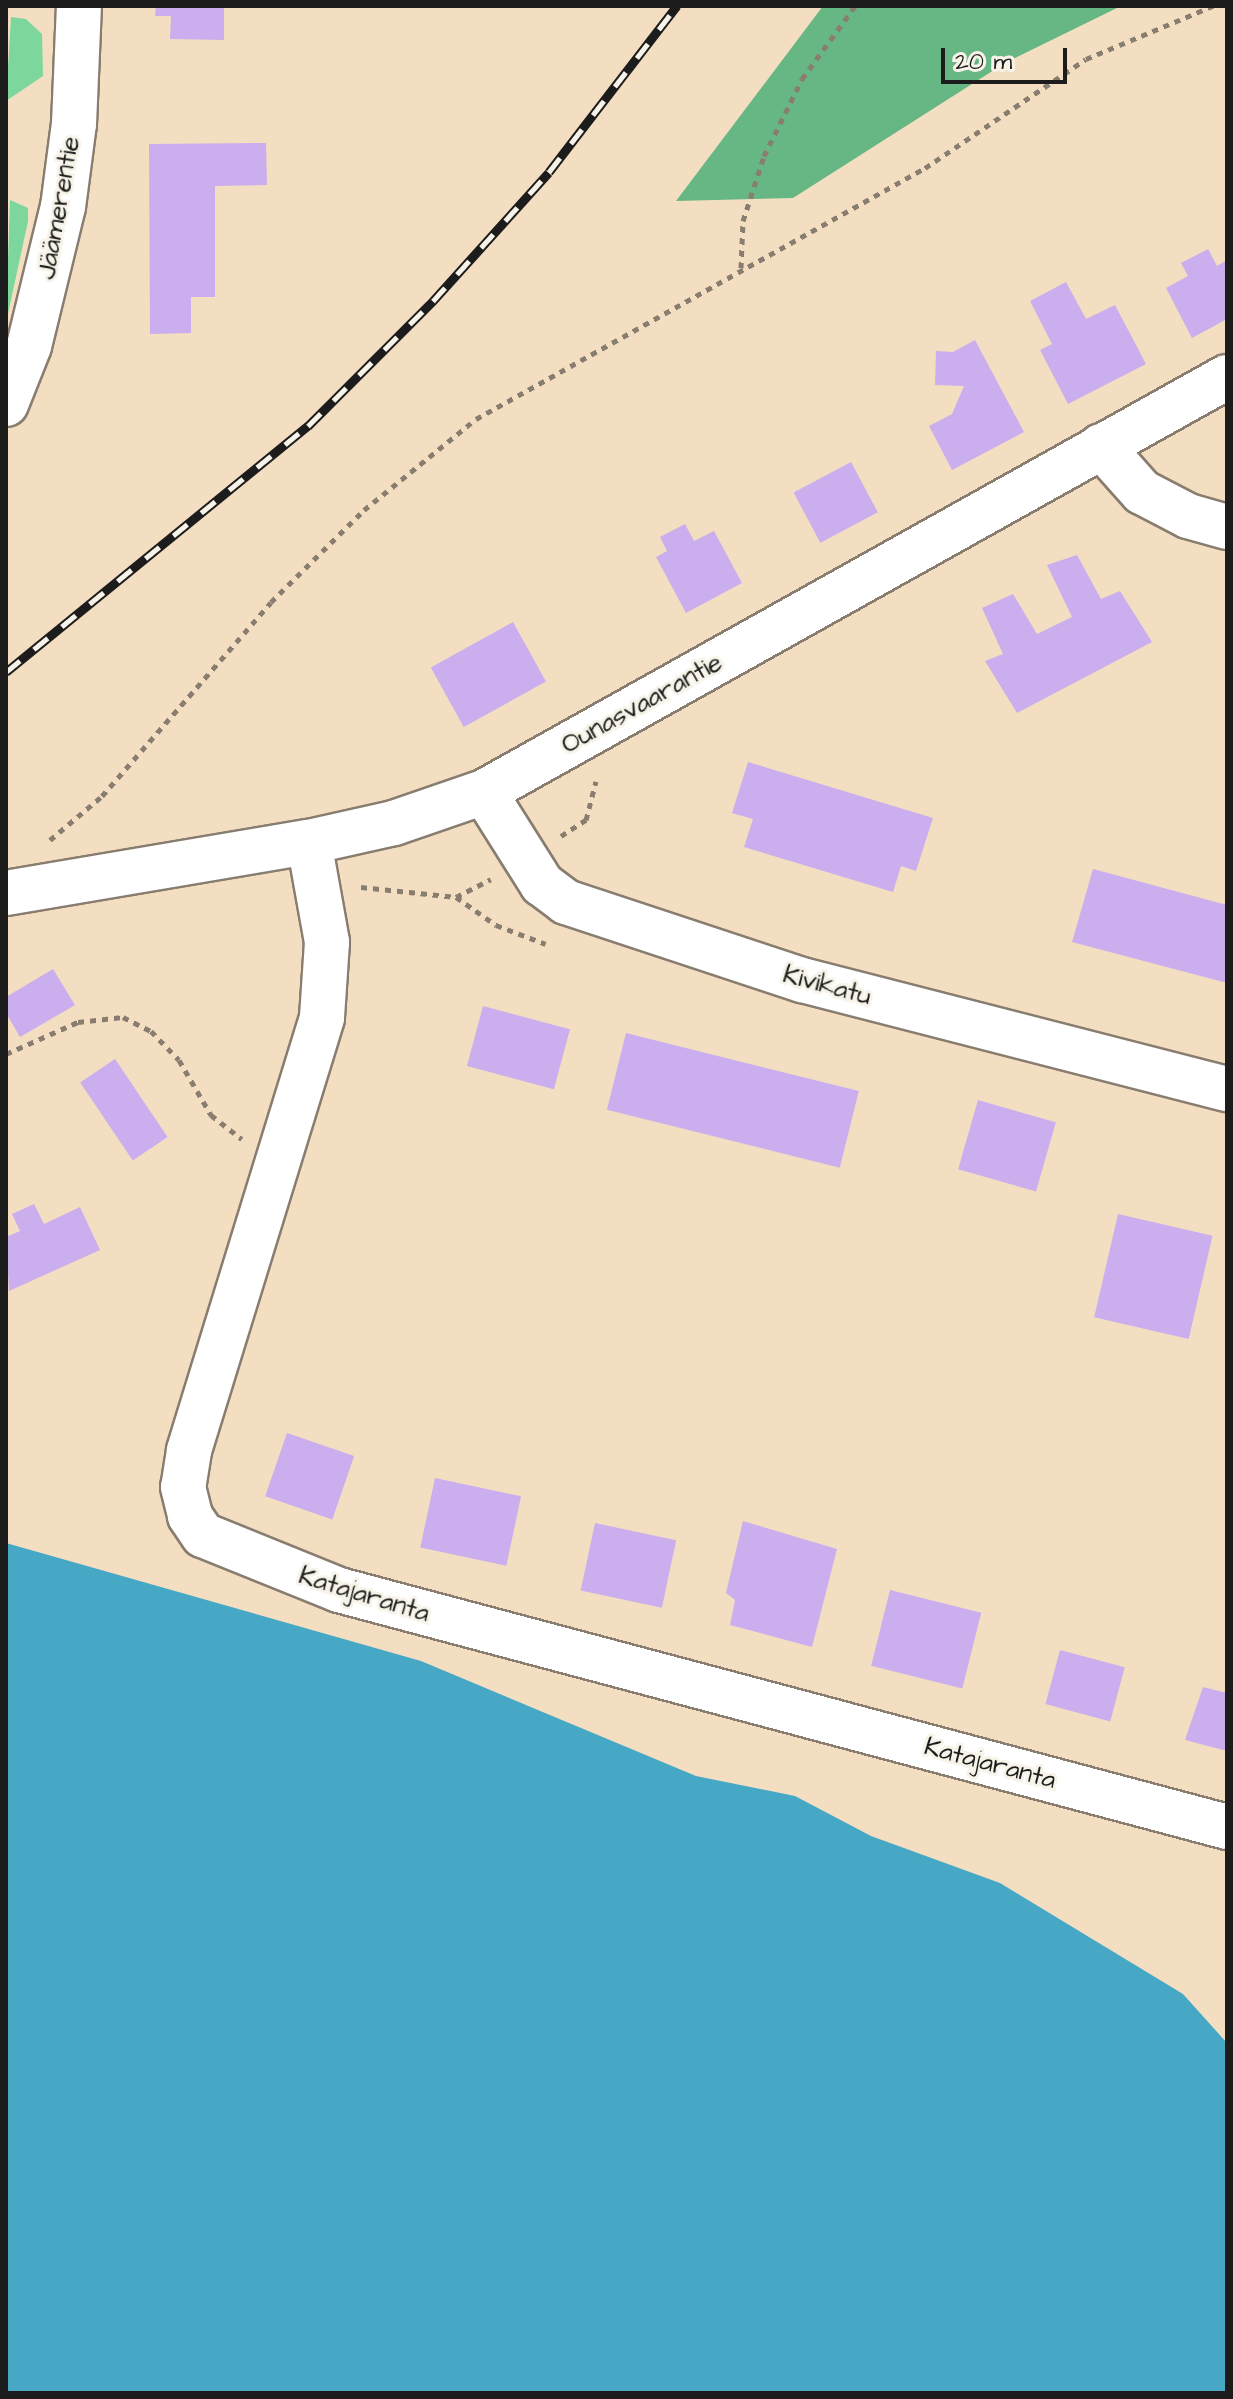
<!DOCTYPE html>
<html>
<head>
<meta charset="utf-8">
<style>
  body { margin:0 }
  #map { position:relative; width:1233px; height:2399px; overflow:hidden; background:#f4dec2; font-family:"Architects Daughter",sans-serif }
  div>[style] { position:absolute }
  .green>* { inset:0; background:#7dd69c }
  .forest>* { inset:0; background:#66b784 }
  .water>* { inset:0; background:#47a8c6 }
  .building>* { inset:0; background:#caaeee; transform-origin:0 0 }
  .path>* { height:5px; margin-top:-2.5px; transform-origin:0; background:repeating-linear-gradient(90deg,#887d6f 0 6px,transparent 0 12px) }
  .roads { filter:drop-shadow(2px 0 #887d6f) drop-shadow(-2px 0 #887d6f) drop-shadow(0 2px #887d6f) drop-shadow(0 -2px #887d6f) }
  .minor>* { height:44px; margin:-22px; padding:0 22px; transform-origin:22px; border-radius:22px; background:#fff }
  .tertiary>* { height:44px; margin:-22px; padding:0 22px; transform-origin:22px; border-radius:22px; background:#fff }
  .rail>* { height:9px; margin-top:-4.5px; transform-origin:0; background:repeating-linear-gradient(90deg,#f7f3e8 0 18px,#1c1c1c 0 36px); box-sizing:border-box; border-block:2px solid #1c1c1c }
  span { translate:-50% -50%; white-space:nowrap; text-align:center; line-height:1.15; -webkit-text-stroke:6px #f7f3e8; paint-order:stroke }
  .street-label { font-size:26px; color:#1c1c1c }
  .frame { position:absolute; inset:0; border:8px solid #1c1c1c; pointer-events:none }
  .scale { position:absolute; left:941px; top:48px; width:126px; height:36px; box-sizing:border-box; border:4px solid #1c1c1c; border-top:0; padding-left:10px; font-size:24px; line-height:28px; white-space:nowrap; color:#1c1c1c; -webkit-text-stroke:6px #f7f3e8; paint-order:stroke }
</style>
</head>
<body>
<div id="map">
  <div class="green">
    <div style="clip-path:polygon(11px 17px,26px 19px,42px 34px,43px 76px,6px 101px)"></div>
    <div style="clip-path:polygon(10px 200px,28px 208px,28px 221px,6px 323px)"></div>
  </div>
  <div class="forest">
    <div style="clip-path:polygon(823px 6px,1121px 6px,1005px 63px,793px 198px,676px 201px)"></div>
  </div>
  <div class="water">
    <div style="clip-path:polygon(6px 1543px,421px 1661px,696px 1776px,795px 1796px,871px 1836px,1000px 1883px,1183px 1994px,1227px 2043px,1227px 2393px,6px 2393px)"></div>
  </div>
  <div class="building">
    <div style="clip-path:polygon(156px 6px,224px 6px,224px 40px,170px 39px,171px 16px,155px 16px)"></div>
    <div style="clip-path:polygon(266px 143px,267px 185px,215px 186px,215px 297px,191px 297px,191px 333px,150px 334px,149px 144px)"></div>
    <div style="clip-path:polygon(1208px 249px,1217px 266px,1227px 260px,1227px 319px,1192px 338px,1166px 288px,1188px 276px,1181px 263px)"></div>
    <div style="clip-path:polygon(1066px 282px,1086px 319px,1115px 305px,1146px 364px,1068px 404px,1040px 350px,1052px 344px,1030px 301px)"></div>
    <div style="clip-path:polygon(975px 340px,1024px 432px,952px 470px,929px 426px,952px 414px,964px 386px,935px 385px,936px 351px,953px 352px)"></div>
    <div style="left:851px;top:462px;width:57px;height:65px;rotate:62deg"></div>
    <div style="clip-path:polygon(685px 524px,694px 541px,714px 531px,742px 583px,686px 613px,656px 557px,667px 551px,660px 537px)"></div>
    <div style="clip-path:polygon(1077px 555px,1101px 599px,1120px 591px,1152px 642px,1017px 713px,985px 661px,1003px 654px,982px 608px,1013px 594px,1037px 634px,1072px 617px,1047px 565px)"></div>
    <div style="left:513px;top:622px;width:68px;height:94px;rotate:61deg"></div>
    <div style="clip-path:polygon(748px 762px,933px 818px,916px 871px,901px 866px,893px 892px,744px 847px,753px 819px,732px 813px)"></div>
    <div style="clip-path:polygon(1093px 869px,1227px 905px,1227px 983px,1072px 942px)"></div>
    <div style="clip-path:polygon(53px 969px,75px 1005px,20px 1037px,6px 1013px,6px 997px)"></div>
    <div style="left:483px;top:1006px;width:90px;height:62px;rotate:15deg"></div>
    <div style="left:626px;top:1033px;width:240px;height:79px;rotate:14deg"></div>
    <div style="left:115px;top:1059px;width:94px;height:42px;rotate:56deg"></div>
    <div style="left:978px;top:1100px;width:81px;height:72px;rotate:16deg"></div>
    <div style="clip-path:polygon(34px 1204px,44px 1224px,80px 1207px,100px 1250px,9px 1291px,6px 1237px,20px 1231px,12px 1214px)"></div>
    <div style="left:1118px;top:1214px;width:97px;height:106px;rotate:13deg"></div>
    <div style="left:287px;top:1433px;width:71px;height:67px;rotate:19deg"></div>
    <div style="left:435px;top:1478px;width:88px;height:71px;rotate:12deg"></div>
    <div style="clip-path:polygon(743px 1521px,837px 1549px,812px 1647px,730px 1625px,735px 1600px,726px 1593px)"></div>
    <div style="left:595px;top:1523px;width:83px;height:69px;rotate:12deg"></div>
    <div style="left:890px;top:1590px;width:94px;height:78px;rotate:14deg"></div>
    <div style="left:1060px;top:1650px;width:67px;height:56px;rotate:15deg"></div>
    <div style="clip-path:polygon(1203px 1687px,1227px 1693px,1227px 1751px,1185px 1740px)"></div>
  </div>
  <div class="path">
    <div style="left:741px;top:268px;width:47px;rotate:-87.6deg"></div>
    <div style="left:743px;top:221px;width:68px;rotate:-72.1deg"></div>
    <div style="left:764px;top:156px;width:86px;rotate:-63.7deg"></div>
    <div style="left:802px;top:79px;width:90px;rotate:-54deg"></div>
    <div style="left:561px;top:836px;width:30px;rotate:-33deg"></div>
    <div style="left:586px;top:820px;width:40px;rotate:-75.6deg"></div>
    <div style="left:50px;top:840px;width:68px;rotate:-40.2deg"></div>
    <div style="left:102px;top:796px;width:257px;rotate:-48.9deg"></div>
    <div style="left:271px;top:602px;width:131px;rotate:-44.7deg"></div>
    <div style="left:364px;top:510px;width:144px;rotate:-39.1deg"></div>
    <div style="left:476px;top:419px;width:514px;rotate:-29.21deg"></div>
    <div style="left:925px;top:168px;width:194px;rotate:-34.1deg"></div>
    <div style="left:1086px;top:59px;width:138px;rotate:-22.7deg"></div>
    <div style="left:361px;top:887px;width:96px;rotate:6deg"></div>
    <div style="left:456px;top:897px;width:49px;rotate:35deg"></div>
    <div style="left:496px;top:925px;width:53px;rotate:20.8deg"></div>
    <div style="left:456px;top:897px;width:39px;rotate:-27deg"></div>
    <div style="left:6px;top:1054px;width:79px;rotate:-24deg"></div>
    <div style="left:78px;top:1022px;width:45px;rotate:-6.3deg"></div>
    <div style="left:123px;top:1017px;width:31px;rotate:27deg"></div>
    <div style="left:151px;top:1031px;width:40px;rotate:46deg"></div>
    <div style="left:179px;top:1060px;width:64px;rotate:59.8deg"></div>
    <div style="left:211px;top:1115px;width:39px;rotate:38deg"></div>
  </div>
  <div class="roads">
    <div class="minor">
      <div style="left:6px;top:404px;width:62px;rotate:-68.4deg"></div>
      <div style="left:29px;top:346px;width:143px;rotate:-76.3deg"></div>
      <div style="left:63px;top:207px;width:84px;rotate:-82.5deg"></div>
      <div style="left:74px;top:124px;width:118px;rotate:-87.6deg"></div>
      <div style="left:1101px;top:446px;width:62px;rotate:48.3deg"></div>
      <div style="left:1142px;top:492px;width:52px;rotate:27.6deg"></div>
      <div style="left:1188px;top:516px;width:41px;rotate:15.8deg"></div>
      <div style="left:484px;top:792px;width:109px;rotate:57.8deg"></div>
      <div style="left:542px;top:884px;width:30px;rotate:37deg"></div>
      <div style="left:566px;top:902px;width:249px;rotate:18.3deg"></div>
      <div style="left:802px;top:980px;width:439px;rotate:14.4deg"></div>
      <div style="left:309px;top:842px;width:102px;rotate:79.8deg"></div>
      <div style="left:327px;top:942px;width:76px;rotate:93.8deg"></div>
      <div style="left:322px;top:1018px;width:453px;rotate:107.1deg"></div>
      <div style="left:189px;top:1451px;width:36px;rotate:99deg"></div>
      <div style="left:183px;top:1487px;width:30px;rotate:76deg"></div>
      <div style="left:190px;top:1516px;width:23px;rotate:56deg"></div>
      <div style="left:203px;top:1535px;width:147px;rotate:22deg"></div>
      <div style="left:339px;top:1590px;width:919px;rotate:14.94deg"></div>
    </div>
    <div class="tertiary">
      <div style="left:6px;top:893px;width:307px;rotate:-9.6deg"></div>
      <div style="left:309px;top:842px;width:87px;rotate:-12.6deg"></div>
      <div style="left:394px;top:823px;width:95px;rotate:-19deg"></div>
      <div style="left:484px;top:792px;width:851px;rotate:-29.19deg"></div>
    </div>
  </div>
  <div class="rail">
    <div style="left:6px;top:672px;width:390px;rotate:-39.2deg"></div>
    <div style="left:308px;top:426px;width:177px;rotate:-45deg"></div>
    <div style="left:433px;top:301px;width:173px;rotate:-48deg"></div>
    <div style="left:549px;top:172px;width:210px;rotate:-52.4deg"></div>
  </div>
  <div class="street-label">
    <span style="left:59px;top:208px;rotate:-80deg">Jäämerentie</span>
    <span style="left:642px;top:704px;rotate:-29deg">Ounasvaarantie</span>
    <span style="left:827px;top:986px;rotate:15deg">Kivikatu</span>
    <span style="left:364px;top:1595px;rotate:17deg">Katajaranta</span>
    <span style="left:990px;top:1764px;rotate:15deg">Katajaranta</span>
  </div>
  <div class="frame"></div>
  <div class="scale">20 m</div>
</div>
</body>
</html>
